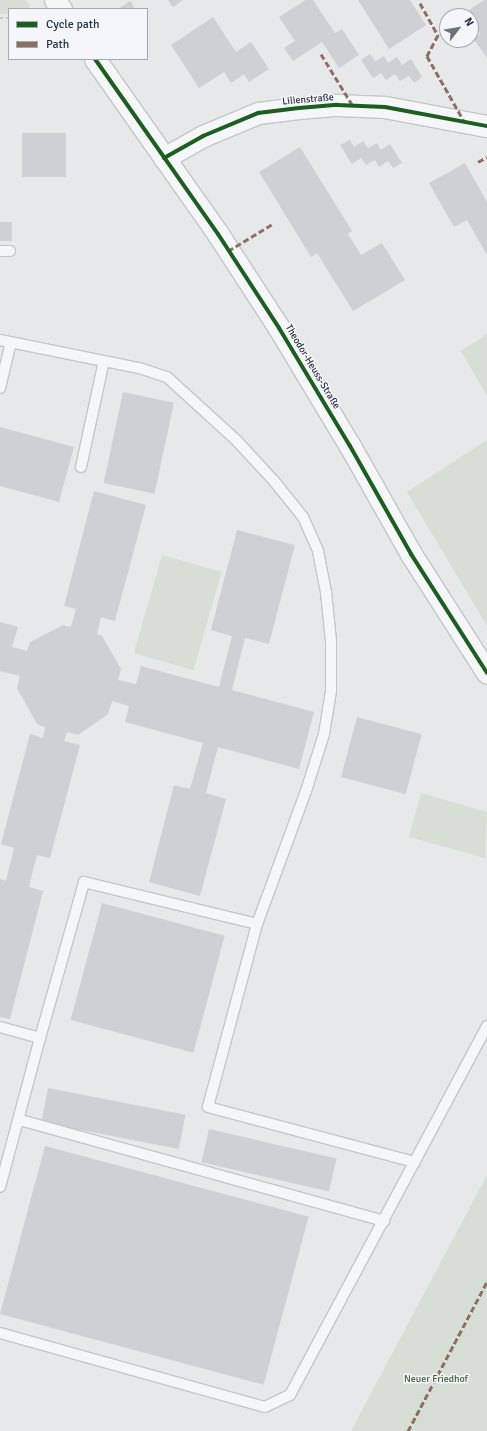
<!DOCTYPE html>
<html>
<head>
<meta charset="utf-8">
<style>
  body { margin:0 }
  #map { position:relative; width:487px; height:1431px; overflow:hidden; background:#e6e8ea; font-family:Signika,sans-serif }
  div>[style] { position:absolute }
  .green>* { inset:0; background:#d6ded6; transform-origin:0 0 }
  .building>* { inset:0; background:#ced0d3; transform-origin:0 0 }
  .path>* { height:2.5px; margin-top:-1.25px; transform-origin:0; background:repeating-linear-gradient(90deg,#c5c6ca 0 3px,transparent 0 6px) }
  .roads { filter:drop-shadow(1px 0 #c4c6c8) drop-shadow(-1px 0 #c4c6c8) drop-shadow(0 1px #c4c6c8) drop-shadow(0 -1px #c4c6c8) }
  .lane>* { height:10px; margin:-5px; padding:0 5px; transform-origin:5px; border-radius:5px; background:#f5f6f7 }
  .street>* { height:21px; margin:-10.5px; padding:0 10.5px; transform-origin:10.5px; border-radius:10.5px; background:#f5f6f7 }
  .quiet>* { height:3px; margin-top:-1.5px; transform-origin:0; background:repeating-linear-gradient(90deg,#8d6e63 0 6px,transparent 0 9px) }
  .cycleway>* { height:4px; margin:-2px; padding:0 2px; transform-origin:2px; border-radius:2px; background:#1b5e20 }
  span { translate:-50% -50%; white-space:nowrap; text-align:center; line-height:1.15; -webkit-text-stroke:3px #f4f6f9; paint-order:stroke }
  .street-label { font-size:10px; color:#2b3445 }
  .park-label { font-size:10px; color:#3f6138 }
  .legend { position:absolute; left:8px; top:8px; width:140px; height:52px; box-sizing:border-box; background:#f4f6f9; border:1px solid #a4a8b1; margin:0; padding:5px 7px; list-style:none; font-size:12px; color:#2b3445 }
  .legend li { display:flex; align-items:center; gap:8px; height:20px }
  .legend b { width:20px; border:1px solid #a4a8b1 }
  .north { position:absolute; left:439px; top:8px; width:40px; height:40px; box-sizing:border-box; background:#f4f6f9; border:1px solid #a4a8b1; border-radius:50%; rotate:59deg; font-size:11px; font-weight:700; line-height:16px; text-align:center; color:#2b3445 }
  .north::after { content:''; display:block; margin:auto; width:14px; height:18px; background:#6c737f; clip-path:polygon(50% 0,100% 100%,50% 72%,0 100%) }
</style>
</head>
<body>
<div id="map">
  <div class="green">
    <div style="clip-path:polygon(0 0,26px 0,30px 6px,28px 9px,9px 9px,9px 14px,0 14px)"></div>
    <div style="clip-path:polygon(487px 334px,487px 396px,461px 351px)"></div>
    <div style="clip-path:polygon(487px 440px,487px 626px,407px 492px)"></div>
    <div style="left:162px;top:555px;width:62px;height:102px;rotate:16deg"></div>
    <div style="clip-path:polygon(421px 793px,487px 812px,485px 858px,409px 837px)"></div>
    <div style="clip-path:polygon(487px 1175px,487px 1431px,351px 1431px)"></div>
  </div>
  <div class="building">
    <div style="clip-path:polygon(168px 0,183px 0,173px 7px)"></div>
    <div style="clip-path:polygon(306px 0,313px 0,335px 33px,342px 29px,359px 55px,339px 68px,322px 42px,293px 61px,284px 48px,295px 41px,279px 17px)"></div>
    <div style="clip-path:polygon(358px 0,410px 0,426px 25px,389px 49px)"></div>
    <div style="clip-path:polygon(484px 0,487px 0,487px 58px,473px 38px,480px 34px,471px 16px,466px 12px)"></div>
    <div style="clip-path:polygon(130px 1px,135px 9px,118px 9px)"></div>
    <div style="clip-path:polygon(213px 17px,236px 52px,251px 42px,269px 69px,249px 82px,244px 74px,231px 83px,224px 72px,199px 88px,171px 45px)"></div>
    <div style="clip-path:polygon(370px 54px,375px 61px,384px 56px,388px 63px,397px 57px,402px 65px,411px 59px,422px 77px,414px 83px,409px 76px,400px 81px,395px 74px,386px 80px,381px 73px,373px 78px,361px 60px)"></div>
    <div style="left:22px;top:133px;width:44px;height:44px"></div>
    <div style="clip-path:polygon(350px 140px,354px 147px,363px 141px,368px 148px,377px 143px,381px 150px,390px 144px,402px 163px,393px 168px,388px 161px,379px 167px,375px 160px,366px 165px,361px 158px,352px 164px,340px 145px)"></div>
    <div style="clip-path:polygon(300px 147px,352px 231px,348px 234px,361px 255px,382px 243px,405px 280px,353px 311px,317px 253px,311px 257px,259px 172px)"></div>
    <div style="clip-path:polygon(465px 163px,487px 202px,487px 255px,467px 220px,454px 227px,429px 183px)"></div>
    <div style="left:0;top:222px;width:12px;height:19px"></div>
    <div style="left:123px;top:392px;width:52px;height:93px;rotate:12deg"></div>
    <div style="clip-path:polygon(0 427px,74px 447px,59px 502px,0 486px)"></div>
    <div style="clip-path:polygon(94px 491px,146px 505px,115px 621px,101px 617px,97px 634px,102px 636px,121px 669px,118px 680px,136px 684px,141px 666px,219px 687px,232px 636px,211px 630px,237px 530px,295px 545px,269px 644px,245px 638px,232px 690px,314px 712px,299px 769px,218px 747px,206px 793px,226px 799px,200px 896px,149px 882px,174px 785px,190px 789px,203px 743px,125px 722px,129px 706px,112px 701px,108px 714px,78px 735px,67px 732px,64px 741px,80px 745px,50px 858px,37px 855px,29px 887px,43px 891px,10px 1019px,0 1017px,0 879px,6px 881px,14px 848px,1px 844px,30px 734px,43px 738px,45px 727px,37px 724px,17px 688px,20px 676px,0 671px,0 622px,18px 627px,12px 647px,27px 651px,30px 642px,63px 625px,71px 627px,76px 609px,64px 606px)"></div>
    <div style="left:357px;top:717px;width:67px;height:62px;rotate:15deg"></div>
    <div style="left:102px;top:903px;width:127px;height:121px;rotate:15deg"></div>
    <div style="left:48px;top:1088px;width:140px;height:35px;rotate:11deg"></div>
    <div style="left:209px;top:1129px;width:131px;height:34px;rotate:13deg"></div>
    <div style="left:45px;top:1146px;width:273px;height:174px;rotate:15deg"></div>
  </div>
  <div class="path">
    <div style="left:0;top:18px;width:9px"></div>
  </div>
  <div class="roads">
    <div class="lane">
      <div style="left:0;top:251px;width:10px"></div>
      <div style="left:0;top:340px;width:142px;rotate:11.4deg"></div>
      <div style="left:139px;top:368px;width:29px;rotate:18deg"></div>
      <div style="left:167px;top:377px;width:95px;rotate:42.4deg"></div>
      <div style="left:237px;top:441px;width:54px;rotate:47.2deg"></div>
      <div style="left:274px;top:481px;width:46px;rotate:51.1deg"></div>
      <div style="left:303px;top:517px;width:37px;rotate:66deg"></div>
      <div style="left:318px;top:551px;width:42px;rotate:79deg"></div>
      <div style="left:326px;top:592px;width:49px;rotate:84.2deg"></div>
      <div style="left:331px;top:641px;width:50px;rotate:90deg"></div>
      <div style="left:331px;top:691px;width:44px;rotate:99.2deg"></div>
      <div style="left:324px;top:734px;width:60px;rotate:107.5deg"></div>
      <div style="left:306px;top:791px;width:142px;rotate:110.2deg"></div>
      <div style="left:257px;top:924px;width:189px;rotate:105deg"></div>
      <div style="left:208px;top:1107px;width:214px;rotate:14.9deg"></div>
      <div style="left:0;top:388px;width:47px;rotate:-76.6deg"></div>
      <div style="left:81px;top:467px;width:108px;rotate:-77.8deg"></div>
      <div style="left:0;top:1027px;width:41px;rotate:15.4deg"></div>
      <div style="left:40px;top:1038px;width:154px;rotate:105deg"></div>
      <div style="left:40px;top:1038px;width:162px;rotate:-74.2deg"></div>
      <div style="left:84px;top:882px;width:178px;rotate:13.6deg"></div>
      <div style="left:20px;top:1120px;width:378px;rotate:15.5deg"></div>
      <div style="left:0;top:1333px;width:275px;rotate:15.6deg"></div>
      <div style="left:265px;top:1407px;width:28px;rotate:-26deg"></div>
      <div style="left:290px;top:1395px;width:418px;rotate:-61.9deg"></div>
    </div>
    <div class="street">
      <div style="left:55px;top:0;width:11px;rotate:56deg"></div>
      <div style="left:95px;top:59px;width:214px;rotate:54.9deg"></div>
      <div style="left:218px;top:234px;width:112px;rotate:57deg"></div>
      <div style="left:279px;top:328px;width:138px;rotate:59deg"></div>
      <div style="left:350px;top:446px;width:124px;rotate:60.5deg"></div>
      <div style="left:411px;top:554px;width:141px;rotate:57.4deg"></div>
      <div style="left:164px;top:158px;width:45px;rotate:-29.4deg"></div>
      <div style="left:203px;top:136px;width:60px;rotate:-22.7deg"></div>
      <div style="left:258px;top:113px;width:41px;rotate:-7deg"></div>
      <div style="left:299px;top:108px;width:38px;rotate:-5deg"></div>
      <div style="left:337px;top:105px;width:48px;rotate:2.4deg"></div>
      <div style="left:385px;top:107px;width:104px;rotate:10.6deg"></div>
    </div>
  </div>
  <div class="quiet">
    <div style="left:420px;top:3px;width:37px;rotate:61deg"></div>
    <div style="left:438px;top:35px;width:24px;rotate:118deg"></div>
    <div style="left:427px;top:56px;width:75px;rotate:60.4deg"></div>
    <div style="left:321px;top:54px;width:61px;rotate:58.4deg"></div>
    <div style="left:478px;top:162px;width:10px;rotate:-29deg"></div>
    <div style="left:228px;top:251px;width:54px;rotate:-31.3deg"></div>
    <div style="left:408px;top:1431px;width:169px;rotate:-62.1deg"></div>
  </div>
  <div class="cycleway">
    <div style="left:95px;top:59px;width:214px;rotate:54.9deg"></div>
    <div style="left:218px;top:234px;width:112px;rotate:57deg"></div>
    <div style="left:279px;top:328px;width:138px;rotate:59deg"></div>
    <div style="left:350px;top:446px;width:124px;rotate:60.5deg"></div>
    <div style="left:411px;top:554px;width:141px;rotate:57.4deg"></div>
    <div style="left:164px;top:158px;width:45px;rotate:-29.4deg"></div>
    <div style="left:203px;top:136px;width:60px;rotate:-22.7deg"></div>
    <div style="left:258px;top:113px;width:41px;rotate:-7deg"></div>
    <div style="left:299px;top:108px;width:38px;rotate:-5deg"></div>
    <div style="left:337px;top:105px;width:48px;rotate:2.4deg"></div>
    <div style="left:385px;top:107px;width:104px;rotate:10.6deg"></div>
  </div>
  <div class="street-label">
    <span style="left:308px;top:100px;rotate:-5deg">Lilienstraße</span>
    <span style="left:312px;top:367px;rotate:59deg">Theodor-Heuss-Straße</span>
  </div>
  <div class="park-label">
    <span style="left:436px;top:1380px">Neuer Friedhof</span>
  </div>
  <ul class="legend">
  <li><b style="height:5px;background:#1b5e20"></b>Cycle path</li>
  <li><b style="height:5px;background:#8d6e63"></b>Path</li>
  </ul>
  <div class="north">N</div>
</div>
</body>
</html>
